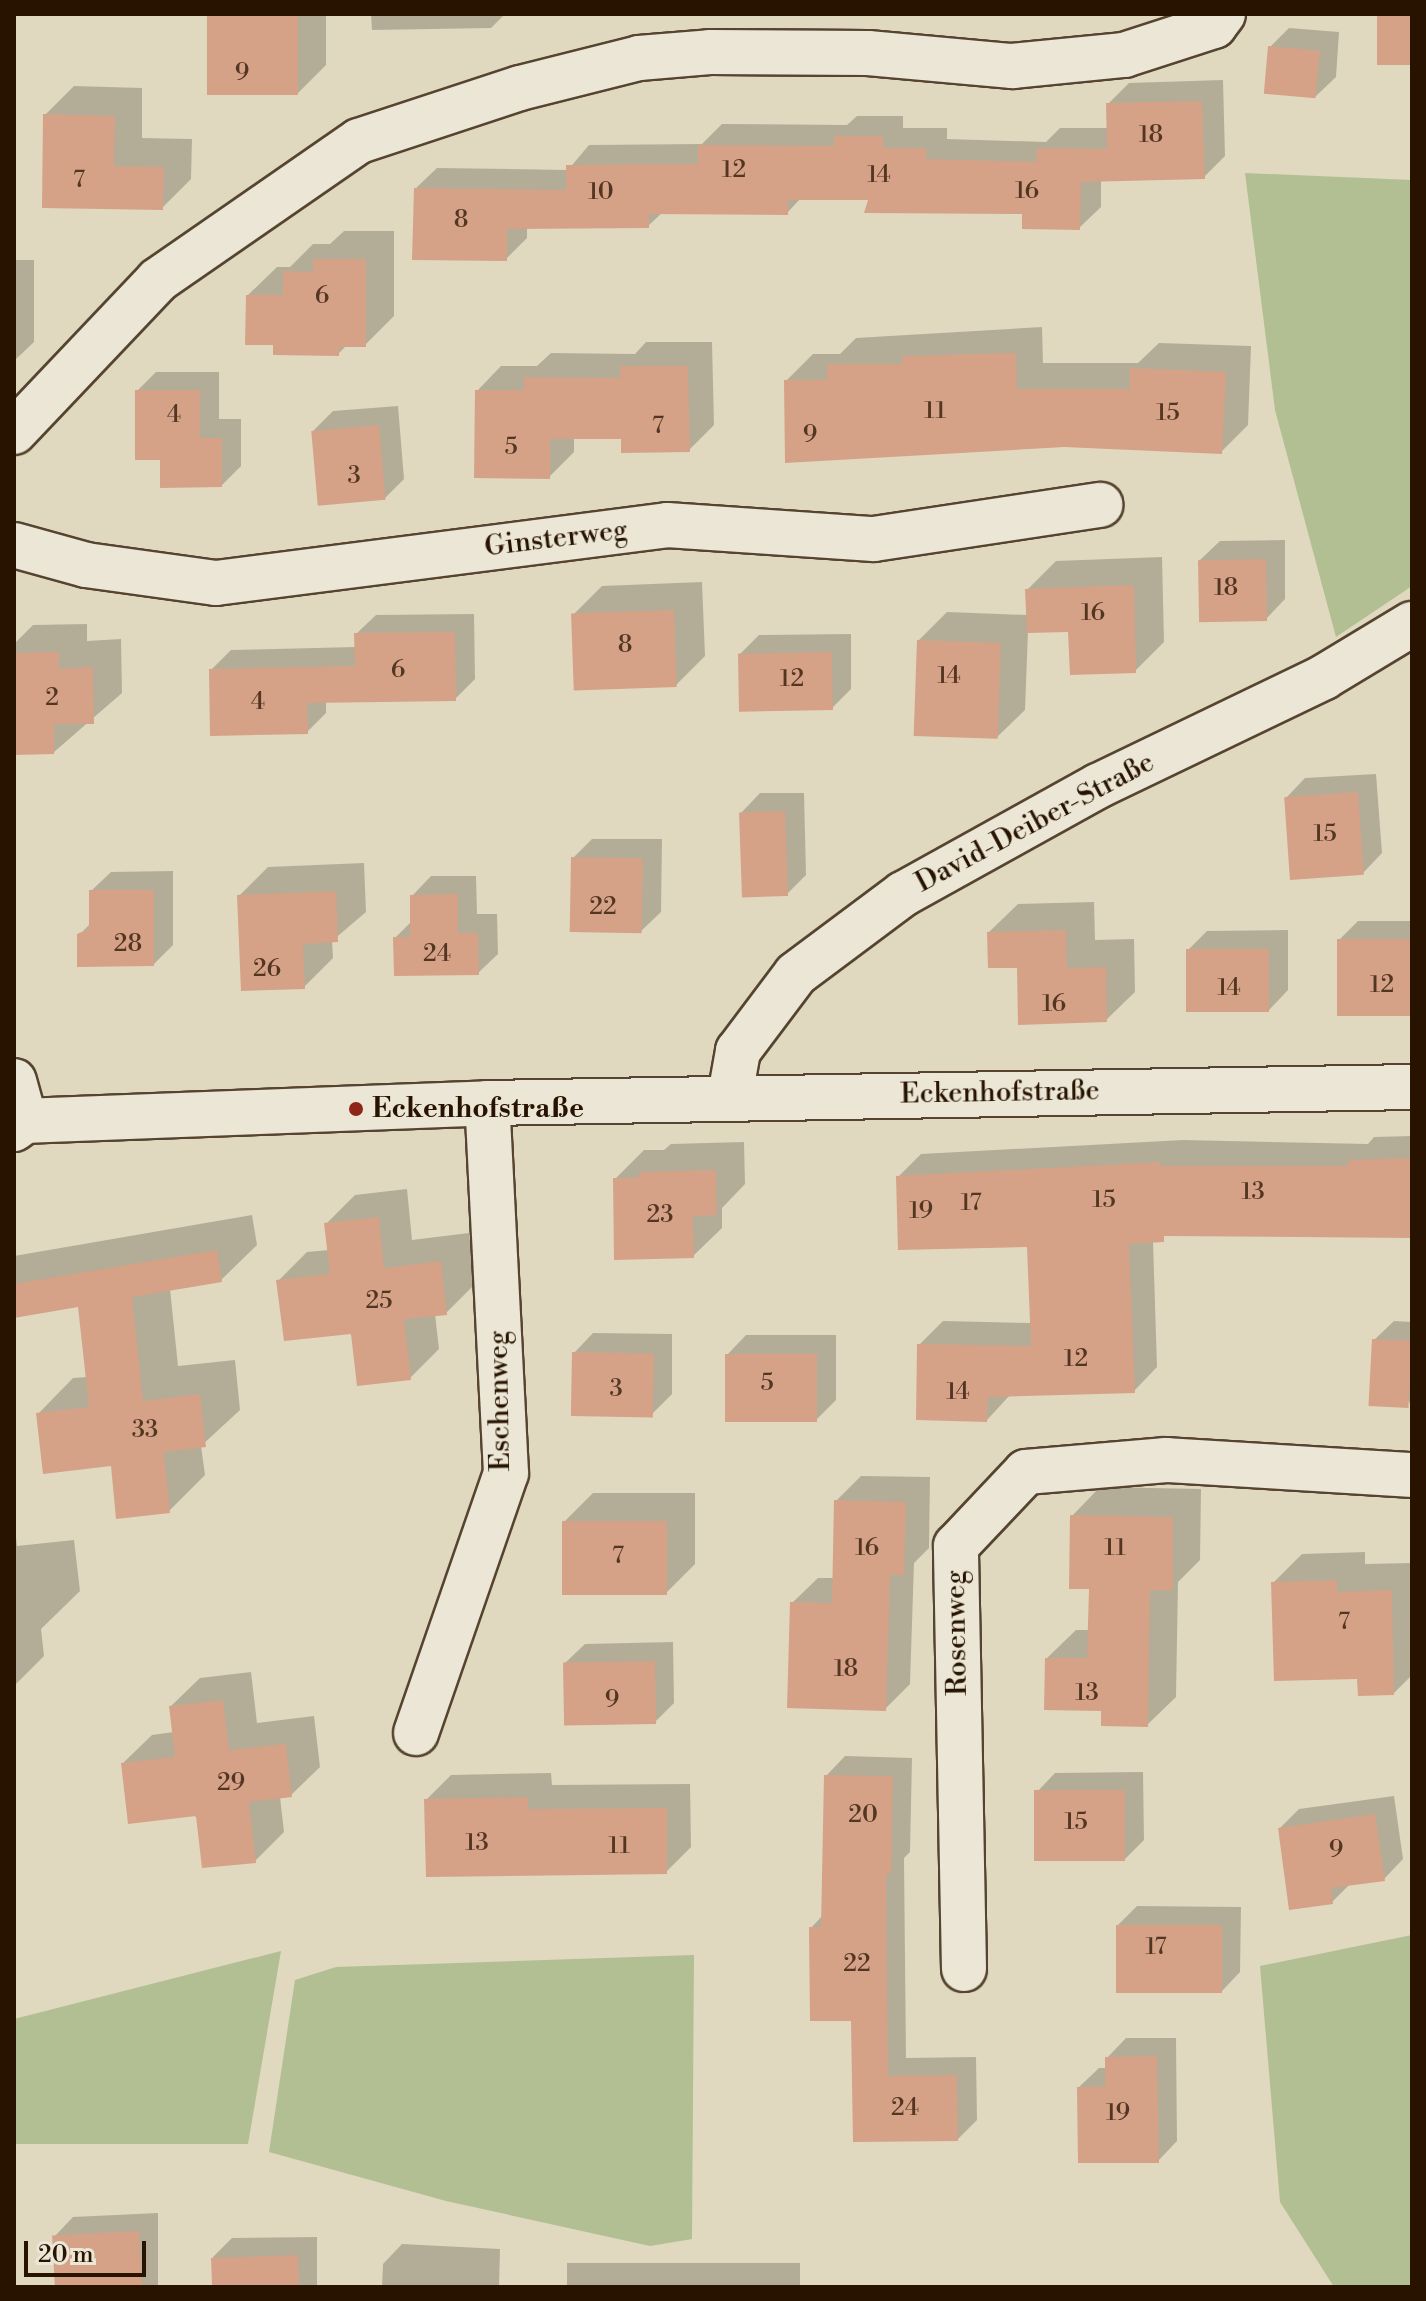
<!DOCTYPE html>
<html>
<head>
<meta charset="utf-8">
<style>
  body { margin:0 }
  #map { position:relative; width:1426px; height:2301px; overflow:hidden; background:#e0d9bf; font-family:"Libre Bodoni",serif }
  div>[style] { position:absolute }
  .green>* { inset:0; background:#b1bf92 }
  .shadow>* { inset:0; background:#0003; transform-origin:0 0 }
  .building>* { inset:0; background:#d5a187; transform-origin:0 0 }
  .roads { filter:drop-shadow(2px 0 #564430) drop-shadow(-2px 0 #564430) drop-shadow(0 2px #564430) drop-shadow(0 -2px #564430) }
  .minor>* { height:44px; margin:-22px; padding:0 22px; transform-origin:22px; border-radius:22px; background:#ebe6d5 }
  .dots>* { width:22px; height:22px; translate:-50% -50%; box-sizing:border-box; border:4px solid #ebe6d5; border-radius:50% }
  span { translate:-50% -50%; white-space:nowrap; text-align:center; line-height:1.15; -webkit-text-stroke:6px #ebe6d5; paint-order:stroke }
  .number-label { font-size:24px; color:#533622 }
  .number-label span { -webkit-text-stroke-width:0 }
  .street-label { font-size:28px; color:#281300 }
  .poi-label { font-size:28px; color:#281300; font-weight:700 }
  .left { translate:0 -50%; text-align:left }
  .frame { position:absolute; inset:0; border:16px solid #281300; pointer-events:none }
  .scale { position:absolute; left:24px; top:2241px; width:122px; height:36px; box-sizing:border-box; border:4px solid #281300; border-top:0; padding-left:10px; font-size:24px; line-height:28px; white-space:nowrap; color:#281300; -webkit-text-stroke:6px #ebe6d5; paint-order:stroke }
</style>
</head>
<body>
<div id="map">
  <div class="green">
    <div style="clip-path:polygon(1245px 173px,1412px 180px,1412px 586px,1336px 637px,1275px 410px)"></div>
    <div style="clip-path:polygon(1412px 1935px,1412px 2287px,1334px 2287px,1280px 2202px,1260px 1966px)"></div>
    <div style="clip-path:polygon(281px 1951px,248px 2144px,14px 2144px,14px 2019px)"></div>
    <div style="clip-path:polygon(694px 1955px,692px 2239px,650px 2246px,446px 2201px,269px 2152px,295px 1980px,336px 1967px)"></div>
  </div>
  <div class="shadow">
    <div style="clip-path:polygon(209px 14px,326px 14px,326px 65px,298px 93px)"></div>
    <div style="clip-path:polygon(371px 14px,505px 14px,491px 28px,372px 30px)"></div>
    <div style="clip-path:polygon(1289px 28px,1339px 32px,1336px 77px,1316px 96px,1270px 47px)"></div>
    <div style="clip-path:polygon(1223px 80px,1225px 156px,1204px 177px,1101px 179px,1101px 207px,1079px 228px,1024px 212px,871px 198px,801px 198px,787px 213px,663px 212px,648px 226px,527px 227px,527px 238px,506px 259px,415px 189px,437px 168px,568px 170px,589px 145px,702px 144px,722px 124px,847px 125px,857px 116px,903px 116px,903px 128px,947px 128px,947px 139px,1046px 142px,1060px 128px,1109px 128px,1108px 104px,1129px 83px)"></div>
    <div style="clip-path:polygon(74px 86px,142px 88px,142px 138px,192px 139px,191px 179px,162px 208px,45px 115px)"></div>
    <div style="clip-path:polygon(344px 231px,394px 231px,394px 316px,365px 345px,347px 345px,338px 354px,275px 343px,248px 295px,277px 267px,290px 267px,313px 244px,330px 244px)"></div>
    <div style="clip-path:polygon(14px 260px,34px 260px,34px 342px,14px 361px)"></div>
    <div style="clip-path:polygon(1042px 327px,1043px 363px,1138px 363px,1159px 343px,1251px 346px,1248px 425px,1221px 452px,786px 381px,813px 354px,840px 354px,856px 338px)"></div>
    <div style="clip-path:polygon(646px 342px,712px 342px,714px 425px,689px 450px,623px 437px,574px 437px,574px 452px,549px 477px,477px 391px,501px 366px,537px 366px,551px 353px,635px 354px)"></div>
    <div style="clip-path:polygon(156px 372px,219px 372px,219px 419px,241px 419px,241px 466px,222px 485px,162px 458px,137px 391px)"></div>
    <div style="clip-path:polygon(398px 406px,404px 479px,385px 498px,313px 431px,333px 411px)"></div>
    <div style="clip-path:polygon(1285px 540px,1285px 599px,1266px 619px,1200px 560px,1220px 541px)"></div>
    <div style="clip-path:polygon(1162px 557px,1164px 642px,1135px 671px,1070px 630px,1028px 631px,1025px 710px,996px 738px,919px 640px,947px 612px,1028px 615px,1027px 590px,1056px 561px)"></div>
    <div style="clip-path:polygon(702px 582px,705px 656px,676px 685px,573px 615px,602px 586px)"></div>
    <div style="clip-path:polygon(474px 614px,475px 679px,455px 699px,326px 700px,326px 713px,307px 732px,211px 670px,231px 650px,356px 647px,356px 634px,376px 615px)"></div>
    <div style="clip-path:polygon(87px 624px,87px 641px,121px 639px,122px 693px,54px 752px,14px 753px,14px 644px,33px 625px)"></div>
    <div style="clip-path:polygon(851px 634px,851px 689px,832px 708px,740px 654px,759px 635px)"></div>
    <div style="clip-path:polygon(1376px 774px,1382px 853px,1363px 873px,1286px 798px,1305px 778px)"></div>
    <div style="clip-path:polygon(760px 793px,804px 793px,806px 875px,787px 894px,741px 813px)"></div>
    <div style="clip-path:polygon(592px 839px,662px 839px,661px 912px,641px 931px,573px 858px)"></div>
    <div style="clip-path:polygon(364px 863px,366px 912px,332px 941px,333px 958px,304px 987px,239px 896px,268px 867px)"></div>
    <div style="clip-path:polygon(173px 871px,173px 945px,154px 964px,79px 935px,91px 923px,91px 891px,111px 872px)"></div>
    <div style="clip-path:polygon(431px 876px,476px 876px,477px 914px,497px 914px,498px 954px,478px 973px,395px 938px,412px 921px,412px 896px)"></div>
    <div style="clip-path:polygon(1094px 902px,1095px 940px,1134px 939px,1135px 992px,1106px 1020px,1019px 966px,989px 932px,1018px 904px)"></div>
    <div style="clip-path:polygon(1358px 921px,1412px 921px,1412px 1014px,1339px 940px)"></div>
    <div style="clip-path:polygon(1288px 930px,1288px 990px,1269px 1010px,1188px 950px,1207px 931px)"></div>
    <div style="clip-path:polygon(1412px 1136px,1412px 1236px,1169px 1234px,1153px 1241px,1157px 1367px,1134px 1391px,1010px 1395px,987px 1420px,919px 1345px,943px 1321px,1032px 1323px,1029px 1245px,898px 1177px,921px 1154px,1183px 1140px,1368px 1144px,1374px 1137px)"></div>
    <div style="clip-path:polygon(744px 1142px,745px 1184px,722px 1208px,722px 1228px,693px 1256px,615px 1179px,644px 1150px,664px 1150px,671px 1144px)"></div>
    <div style="clip-path:polygon(407px 1189px,412px 1240px,469px 1233px,475px 1284px,446px 1313px,435px 1314px,439px 1349px,410px 1378px,278px 1281px,307px 1252px,329px 1250px,326px 1224px,355px 1195px)"></div>
    <div style="clip-path:polygon(252px 1215px,257px 1245px,221px 1280px,170px 1289px,178px 1366px,235px 1360px,240px 1410px,201px 1446px,205px 1475px,169px 1511px,112px 1464px,38px 1414px,73px 1378px,88px 1377px,79px 1304px,14px 1316px,14px 1256px)"></div>
    <div style="clip-path:polygon(1394px 1321px,1412px 1322px,1412px 1407px,1374px 1340px)"></div>
    <div style="clip-path:polygon(593px 1333px,672px 1334px,672px 1394px,652px 1414px,574px 1353px)"></div>
    <div style="clip-path:polygon(746px 1335px,836px 1335px,836px 1400px,816px 1420px,727px 1355px)"></div>
    <div style="clip-path:polygon(861px 1476px,930px 1477px,929px 1548px,914px 1563px,910px 1684px,885px 1709px,792px 1603px,818px 1578px,834px 1578px,836px 1501px)"></div>
    <div style="clip-path:polygon(1100px 1487px,1201px 1489px,1200px 1560px,1178px 1582px,1176px 1697px,1147px 1725px,1103px 1709px,1047px 1658px,1076px 1630px,1090px 1630px,1091px 1587px,1072px 1516px)"></div>
    <div style="clip-path:polygon(593px 1493px,695px 1493px,695px 1564px,666px 1593px,564px 1522px)"></div>
    <div style="clip-path:polygon(14px 1519px,17px 1546px,74px 1540px,80px 1591px,41px 1629px,44px 1656px,14px 1686px)"></div>
    <div style="clip-path:polygon(1365px 1552px,1365px 1564px,1412px 1563px,1412px 1675px,1394px 1693px,1359px 1677px,1273px 1583px,1302px 1554px)"></div>
    <div style="clip-path:polygon(673px 1642px,674px 1703px,655px 1722px,565px 1663px,585px 1644px)"></div>
    <div style="clip-path:polygon(251px 1672px,257px 1723px,314px 1716px,320px 1767px,291px 1795px,280px 1797px,284px 1832px,255px 1861px,123px 1763px,152px 1735px,174px 1732px,171px 1706px,200px 1678px)"></div>
    <div style="clip-path:polygon(845px 1756px,912px 1758px,910px 1852px,904px 1858px,906px 2058px,976px 2057px,977px 2120px,958px 2139px,855px 2140px,853px 2018px,811px 1928px,823px 1915px,826px 1776px)"></div>
    <div style="clip-path:polygon(1143px 1772px,1144px 1840px,1125px 1859px,1036px 1793px,1055px 1773px)"></div>
    <div style="clip-path:polygon(551px 1773px,552px 1785px,690px 1784px,691px 1847px,666px 1872px,426px 1800px,451px 1775px)"></div>
    <div style="clip-path:polygon(1394px 1796px,1403px 1859px,1384px 1879px,1351px 1883px,1332px 1902px,1280px 1828px,1299px 1809px)"></div>
    <div style="clip-path:polygon(1137px 1906px,1241px 1907px,1240px 1972px,1221px 1992px,1118px 1925px)"></div>
    <div style="clip-path:polygon(1126px 2038px,1176px 2038px,1177px 2141px,1158px 2161px,1079px 2087px,1099px 2068px,1107px 2068px,1107px 2058px)"></div>
    <div style="clip-path:polygon(158px 2213px,158px 2287px,56px 2287px,54px 2237px,73px 2217px)"></div>
    <div style="clip-path:polygon(317px 2237px,317px 2287px,213px 2287px,213px 2257px,232px 2238px)"></div>
    <div style="clip-path:polygon(402px 2244px,500px 2249px,499px 2287px,382px 2287px,383px 2264px)"></div>
    <div style="left:567px;top:2263px;width:233px;height:34px"></div>
  </div>
  <div class="building">
    <div style="left:207px;top:14px;width:91px;height:81px"></div>
    <div style="left:1377px;top:14px;width:35px;height:51px"></div>
    <div style="left:1268px;top:46px;width:52px;height:48px;rotate:5deg"></div>
    <div style="clip-path:polygon(1202px 101px,1205px 179px,1081px 182px,1080px 230px,1022px 229px,1022px 214px,864px 213px,868px 200px,788px 200px,788px 215px,649px 214px,649px 228px,507px 229px,507px 261px,412px 260px,414px 188px,566px 190px,566px 165px,698px 164px,698px 145px,834px 146px,834px 136px,883px 136px,883px 148px,926px 148px,926px 159px,1036px 162px,1037px 148px,1107px 149px,1106px 103px)"></div>
    <div style="clip-path:polygon(43px 114px,115px 116px,114px 166px,164px 167px,163px 210px,42px 208px)"></div>
    <div style="clip-path:polygon(313px 259px,366px 259px,366px 347px,339px 347px,339px 356px,273px 355px,273px 345px,245px 345px,246px 295px,283px 295px,283px 271px,313px 272px)"></div>
    <div style="clip-path:polygon(1016px 353px,1017px 389px,1130px 389px,1130px 368px,1226px 372px,1222px 454px,1064px 447px,785px 463px,784px 380px,827px 380px,827px 364px,902px 364px,902px 356px)"></div>
    <div style="clip-path:polygon(620px 366px,688px 366px,690px 452px,621px 453px,621px 439px,550px 439px,550px 479px,474px 478px,475px 390px,524px 390px,524px 377px,620px 378px)"></div>
    <div style="clip-path:polygon(135px 390px,200px 390px,200px 438px,222px 438px,222px 487px,160px 488px,160px 460px,135px 460px)"></div>
    <div style="left:379px;top:425px;width:75px;height:68px;rotate:85deg"></div>
    <div style="left:1266px;top:559px;width:62px;height:68px;rotate:89deg"></div>
    <div style="clip-path:polygon(1134px 585px,1136px 673px,1070px 675px,1068px 632px,1027px 633px,1025px 589px)"></div>
    <div style="left:674px;top:610px;width:77px;height:103px;rotate:88deg"></div>
    <div style="clip-path:polygon(455px 632px,456px 701px,307px 703px,308px 734px,210px 736px,209px 669px,355px 666px,354px 633px)"></div>
    <div style="left:917px;top:640px;width:84px;height:96px;rotate:2deg"></div>
    <div style="clip-path:polygon(59px 652px,59px 669px,93px 667px,94px 724px,54px 724px,54px 754px,14px 755px,14px 653px)"></div>
    <div style="left:832px;top:652px;width:58px;height:94px;rotate:89deg"></div>
    <div style="left:1358px;top:792px;width:83px;height:74px;rotate:86deg"></div>
    <div style="left:785px;top:811px;width:85px;height:46px;rotate:88deg"></div>
    <div style="left:571px;top:857px;width:72px;height:75px;rotate:1deg"></div>
    <div style="clip-path:polygon(89px 890px,154px 890px,154px 966px,77px 967px,77px 934px,89px 929px)"></div>
    <div style="clip-path:polygon(336px 891px,338px 942px,303px 944px,305px 989px,241px 991px,237px 895px)"></div>
    <div style="clip-path:polygon(458px 894px,458px 933px,478px 933px,479px 975px,394px 976px,393px 937px,410px 937px,410px 895px)"></div>
    <div style="clip-path:polygon(1066px 930px,1067px 968px,1106px 967px,1107px 1022px,1018px 1025px,1017px 968px,988px 968px,987px 932px)"></div>
    <div style="left:1337px;top:939px;width:75px;height:77px"></div>
    <div style="left:1186px;top:949px;width:83px;height:63px"></div>
    <div style="clip-path:polygon(1412px 1158px,1412px 1238px,1164px 1236px,1164px 1242px,1129px 1244px,1135px 1393px,988px 1397px,987px 1422px,916px 1420px,917px 1344px,1031px 1346px,1027px 1247px,898px 1250px,896px 1176px,1160px 1162px,1161px 1166px,1348px 1166px,1348px 1160px)"></div>
    <div style="clip-path:polygon(716px 1170px,717px 1215px,693px 1216px,694px 1258px,614px 1260px,613px 1178px,638px 1178px,640px 1172px)"></div>
    <div style="clip-path:polygon(379px 1217px,384px 1268px,441px 1261px,447px 1315px,404px 1319px,411px 1380px,357px 1386px,351px 1334px,284px 1341px,276px 1280px,330px 1274px,324px 1223px)"></div>
    <div style="clip-path:polygon(217px 1250px,222px 1282px,132px 1297px,143px 1401px,200px 1394px,206px 1447px,164px 1452px,170px 1513px,116px 1519px,111px 1466px,43px 1474px,36px 1413px,89px 1407px,78px 1307px,14px 1318px,14px 1284px)"></div>
    <div style="left:1372px;top:1339px;width:40px;height:67px;rotate:3deg"></div>
    <div style="left:572px;top:1352px;width:82px;height:64px;rotate:1deg"></div>
    <div style="left:725px;top:1354px;width:92px;height:68px"></div>
    <div style="clip-path:polygon(834px 1500px,906px 1502px,904px 1575px,890px 1575px,886px 1711px,787px 1708px,790px 1602px,832px 1603px)"></div>
    <div style="clip-path:polygon(1070px 1515px,1173px 1517px,1173px 1590px,1150px 1590px,1148px 1727px,1101px 1726px,1101px 1711px,1044px 1710px,1045px 1658px,1087px 1658px,1089px 1589px,1069px 1589px)"></div>
    <div style="left:562px;top:1521px;width:105px;height:74px"></div>
    <div style="clip-path:polygon(1337px 1580px,1337px 1592px,1392px 1590px,1394px 1695px,1358px 1696px,1357px 1679px,1274px 1681px,1271px 1582px)"></div>
    <div style="left:655px;top:1661px;width:63px;height:92px;rotate:89deg"></div>
    <div style="clip-path:polygon(223px 1700px,229px 1750px,286px 1744px,292px 1797px,249px 1802px,256px 1863px,202px 1868px,196px 1816px,128px 1824px,121px 1763px,175px 1757px,169px 1706px)"></div>
    <div style="clip-path:polygon(824px 1775px,893px 1776px,891px 1874px,886px 1874px,888px 2076px,957px 2075px,958px 2141px,853px 2142px,851px 2021px,810px 2021px,809px 1927px,821px 1927px)"></div>
    <div style="left:1125px;top:1790px;width:71px;height:91px;rotate:90deg"></div>
    <div style="clip-path:polygon(528px 1797px,528px 1809px,667px 1808px,667px 1874px,426px 1877px,424px 1799px)"></div>
    <div style="clip-path:polygon(1375px 1814px,1385px 1881px,1331px 1888px,1333px 1904px,1289px 1910px,1278px 1828px)"></div>
    <div style="left:1116px;top:1925px;width:106px;height:68px"></div>
    <div style="clip-path:polygon(1157px 2056px,1159px 2163px,1078px 2163px,1077px 2087px,1105px 2087px,1105px 2057px)"></div>
    <div style="left:139px;top:2231px;width:56px;height:87px;rotate:87deg"></div>
    <div style="left:298px;top:2255px;width:32px;height:87px;rotate:88deg"></div>
  </div>
  <div class="roads">
    <div class="minor">
      <div style="left:14px;top:432px;width:209px;rotate:-46.5deg"></div>
      <div style="left:158px;top:280px;width:244px;rotate:-34.7deg"></div>
      <div style="left:359px;top:141px;width:169px;rotate:-18.2deg"></div>
      <div style="left:520px;top:88px;width:123px;rotate:-14.1deg"></div>
      <div style="left:639px;top:58px;width:71px;rotate:-4.8deg"></div>
      <div style="left:710px;top:52px;width:158px;rotate:0.4deg"></div>
      <div style="left:868px;top:53px;width:145px;rotate:5.2deg"></div>
      <div style="left:1012px;top:66px;width:113px;rotate:-5.6deg"></div>
      <div style="left:1124px;top:55px;width:95px;rotate:-17.9deg"></div>
      <div style="left:1214px;top:26px;width:15px;rotate:-53deg"></div>
      <div style="left:14px;top:545px;width:75px;rotate:15.5deg"></div>
      <div style="left:86px;top:565px;width:131px;rotate:7.9deg"></div>
      <div style="left:216px;top:583px;width:455px;rotate:-7.3deg"></div>
      <div style="left:667px;top:525px;width:207px;rotate:3.9deg"></div>
      <div style="left:874px;top:539px;width:229px;rotate:-8.6deg"></div>
      <div style="left:14px;top:1081px;width:41px;rotate:74.6deg"></div>
      <div style="left:730px;top:1096px;width:46px;rotate:-79.9deg"></div>
      <div style="left:738px;top:1051px;width:96px;rotate:-53deg"></div>
      <div style="left:796px;top:974px;width:134px;rotate:-36.8deg"></div>
      <div style="left:903px;top:894px;width:223px;rotate:-29deg"></div>
      <div style="left:1098px;top:786px;width:251px;rotate:-25.7deg"></div>
      <div style="left:1324px;top:677px;width:103px;rotate:-31.1deg"></div>
      <div style="left:14px;top:1129px;width:14px;rotate:-36deg"></div>
      <div style="left:25px;top:1121px;width:462px;rotate:-2.2deg"></div>
      <div style="left:487px;top:1103px;width:925px;rotate:-0.99deg"></div>
      <div style="left:416px;top:1733px;width:275px;rotate:-70.9deg"></div>
      <div style="left:506px;top:1473px;width:370px;rotate:-92.9deg"></div>
      <div style="left:964px;top:1969px;width:423px;rotate:-91.1deg"></div>
      <div style="left:956px;top:1546px;width:102px;rotate:-46.6deg"></div>
      <div style="left:1026px;top:1472px;width:141px;rotate:-4.9deg"></div>
      <div style="left:1166px;top:1460px;width:246px;rotate:3.5deg"></div>
    </div>
  </div>
  <div class="dots">
    <div style="left:356px;top:1109px;background:#8f2418"></div>
  </div>
  <div class="number-label">
    <span style="left:242px;top:74px">9</span>
    <span style="left:1151px;top:136px">18</span>
    <span style="left:734px;top:171px">12</span>
    <span style="left:879px;top:176px">14</span>
    <span style="left:79px;top:181px">7</span>
    <span style="left:1027px;top:192px">16</span>
    <span style="left:601px;top:193px">10</span>
    <span style="left:461px;top:221px">8</span>
    <span style="left:322px;top:297px">6</span>
    <span style="left:935px;top:412px">11</span>
    <span style="left:1168px;top:414px">15</span>
    <span style="left:174px;top:416px">4</span>
    <span style="left:658px;top:427px">7</span>
    <span style="left:810px;top:436px">9</span>
    <span style="left:511px;top:448px">5</span>
    <span style="left:354px;top:477px">3</span>
    <span style="left:1226px;top:589px">18</span>
    <span style="left:1093px;top:614px">16</span>
    <span style="left:625px;top:646px">8</span>
    <span style="left:398px;top:671px">6</span>
    <span style="left:949px;top:677px">14</span>
    <span style="left:792px;top:680px">12</span>
    <span style="left:52px;top:699px">2</span>
    <span style="left:258px;top:703px">4</span>
    <span style="left:1325px;top:835px">15</span>
    <span style="left:603px;top:908px">22</span>
    <span style="left:128px;top:945px">28</span>
    <span style="left:437px;top:955px">24</span>
    <span style="left:267px;top:970px">26</span>
    <span style="left:1382px;top:986px">12</span>
    <span style="left:1229px;top:989px">14</span>
    <span style="left:1054px;top:1005px">16</span>
    <span style="left:1253px;top:1193px">13</span>
    <span style="left:1104px;top:1201px">15</span>
    <span style="left:971px;top:1204px">17</span>
    <span style="left:921px;top:1212px">19</span>
    <span style="left:660px;top:1216px">23</span>
    <span style="left:379px;top:1302px">25</span>
    <span style="left:1076px;top:1360px">12</span>
    <span style="left:767px;top:1384px">5</span>
    <span style="left:616px;top:1390px">3</span>
    <span style="left:958px;top:1393px">14</span>
    <span style="left:145px;top:1431px">33</span>
    <span style="left:867px;top:1549px">16</span>
    <span style="left:1115px;top:1549px">11</span>
    <span style="left:618px;top:1557px">7</span>
    <span style="left:1344px;top:1623px">7</span>
    <span style="left:846px;top:1670px">18</span>
    <span style="left:1087px;top:1694px">13</span>
    <span style="left:612px;top:1701px">9</span>
    <span style="left:231px;top:1784px">29</span>
    <span style="left:863px;top:1816px">20</span>
    <span style="left:1076px;top:1823px">15</span>
    <span style="left:477px;top:1844px">13</span>
    <span style="left:619px;top:1847px">11</span>
    <span style="left:1336px;top:1851px">9</span>
    <span style="left:1156px;top:1948px">17</span>
    <span style="left:857px;top:1965px">22</span>
    <span style="left:905px;top:2109px">24</span>
    <span style="left:1118px;top:2114px">19</span>
  </div>
  <div class="street-label">
    <span style="left:556px;top:539px;rotate:-7deg">Ginsterweg</span>
    <span style="left:1035px;top:823px;rotate:-28deg">David-Deiber-Straße</span>
    <span style="left:1000px;top:1093px;rotate:-1deg">Eckenhofstraße</span>
    <span style="left:500px;top:1401px;rotate:-91deg">Eschenweg</span>
    <span style="left:957px;top:1633px;rotate:-91deg">Rosenweg</span>
  </div>
  <div class="poi-label">
    <span class="left" style="left:372px;top:1109px">Eckenhofstraße</span>
  </div>
  <div class="frame"></div>
  <div class="scale">20 m</div>
</div>
</body>
</html>
